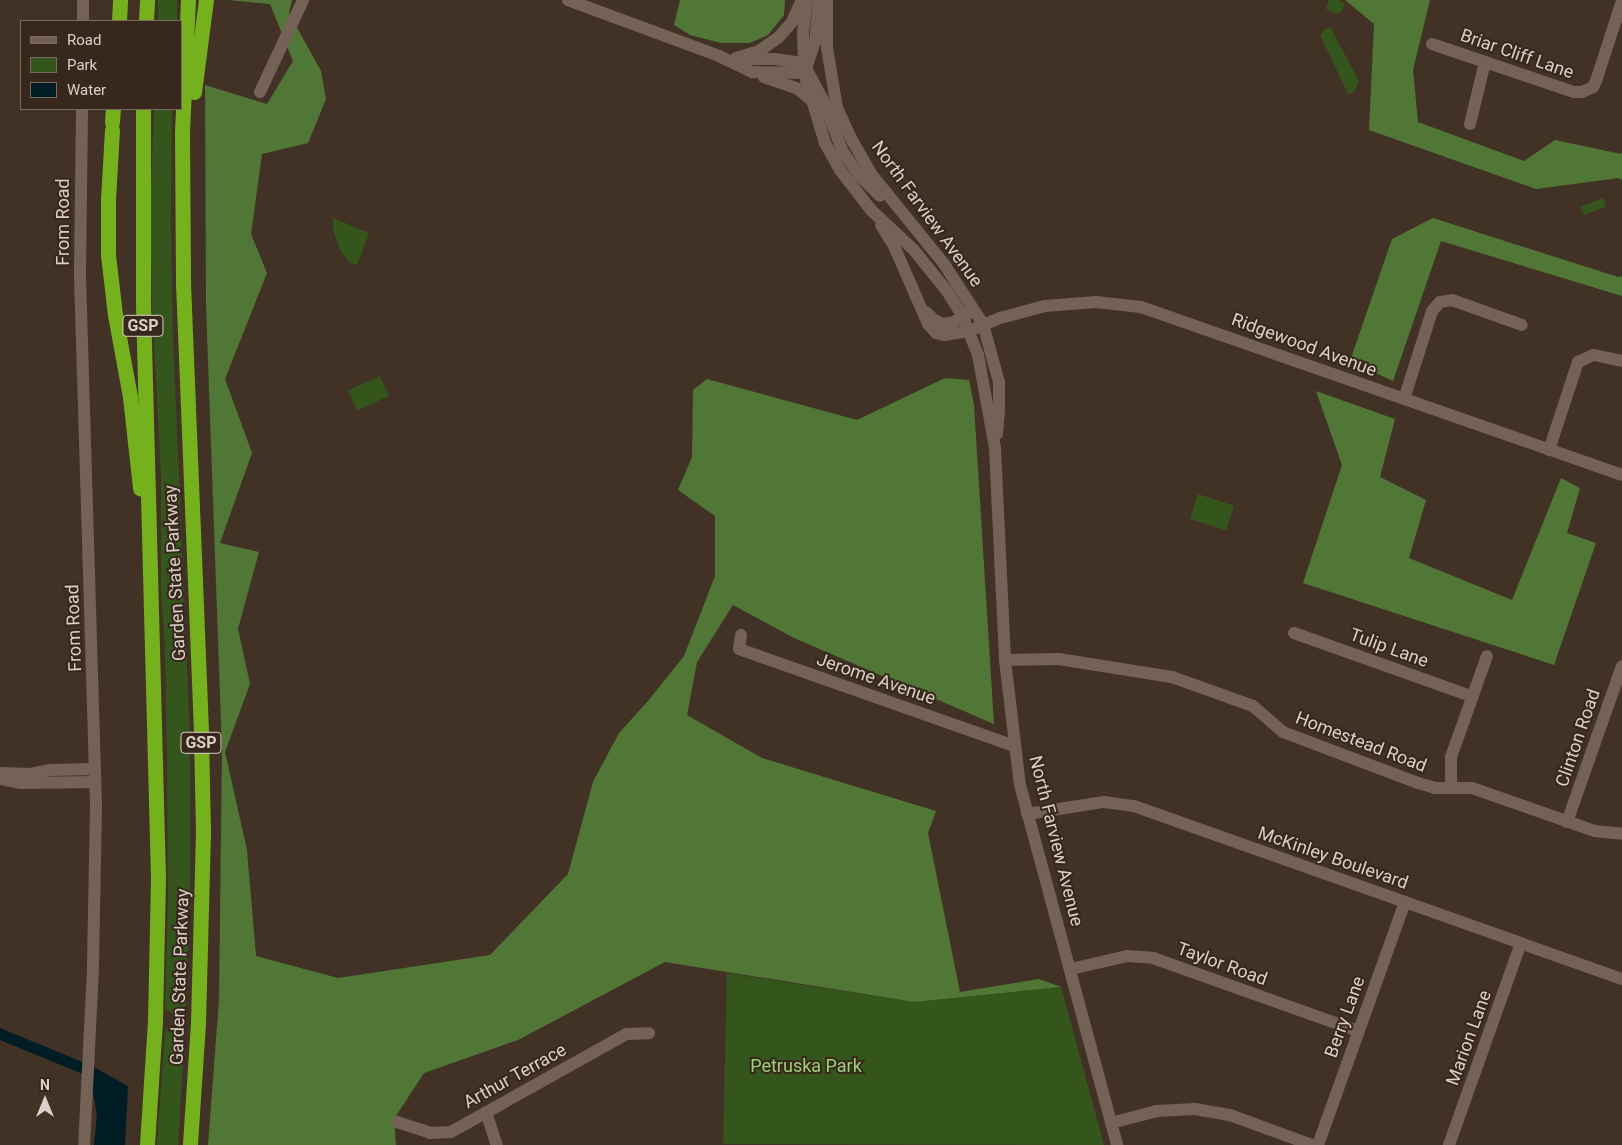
<!DOCTYPE html>
<html>
<head>
<meta charset="utf-8">
<style>
  body { margin:0 }
  #map { position:relative; width:1622px; height:1145px; overflow:hidden; background:#423226; font-family:Roboto,sans-serif }
  div>[style] { position:absolute }
  .green>* { inset:0; background:#34561c; transform-origin:0 0 }
  .forest>* { inset:0; background:#507736 }
  .water>* { inset:0; background:#001d26 }
  .minor>* { height:12px; margin:-6px; padding:0 6px; transform-origin:6px; border-radius:6px; background:#756256 }
  .highway>* { height:15px; margin:-7.5px; padding:0 7.5px; transform-origin:7.5px; border-radius:7.5px; background:#74b11c }
  span { translate:-50% -50%; white-space:nowrap; text-align:center; line-height:1.15; -webkit-text-stroke:4px #38281c; paint-order:stroke }
  .shield-label span { padding:1px 4px; background:#38281c; border:1px solid; border-radius:4px; -webkit-text-stroke-width:0 }
  .shield-label { font-size:16px; color:#dbd0c9; font-weight:700 }
  .street-label { font-size:18px; color:#dbd0c9 }
  .park-label { font-size:18px; color:#9ad277 }
  .legend { position:absolute; left:20px; top:20px; width:162px; height:90px; box-sizing:border-box; background:#38281c; border:1px solid #796b61; margin:0; padding:6px 9px; list-style:none; font-size:15px; color:#dbd0c9 }
  .legend li { display:flex; align-items:center; gap:10px; height:25px }
  .legend b { width:25px; border:1px solid #796b61 }
  .north { position:absolute; left:20px; top:1075px; width:50px; height:50px; -webkit-text-stroke:4px #38281c; paint-order:stroke; rotate:0deg; font-size:14px; font-weight:700; line-height:20px; text-align:center; color:#dbd0c9 }
  .north::after { content:''; display:block; margin:auto; width:18px; height:22px; background:#dbd0c9; clip-path:polygon(50% 0,100% 100%,50% 72%,0 100%) }
</style>
</head>
<body>
<div id="map">
  <div class="green">
    <div style="left:158px;top:0;width:19px;height:21px"></div>
    <div style="clip-path:polygon(1329px 0,1338px 0,1345px 4px,1340px 13px,1336px 14px,1326px 9px)"></div>
    <div style="clip-path:polygon(1330px 27px,1359px 81px,1355px 90px,1350px 94px,1348px 94px,1320px 35px,1324px 30px)"></div>
    <div style="clip-path:polygon(154px 109px,172px 109px,171px 226px,173px 337px,190px 737px,190px 885px,186px 1008px,183px 1014px,177px 1016px,166px 1010px,165px 1003px,168px 903px,167px 762px,165px 646px,161px 592px,161px 475px,152px 304px,150px 208px)"></div>
    <div style="left:1603px;top:198px;width:9px;height:24px;rotate:69deg"></div>
    <div style="clip-path:polygon(333px 218px,369px 233px,357px 265px,349px 262px,340px 250px,333px 230px)"></div>
    <div style="left:380px;top:376px;width:22px;height:35px;rotate:66deg"></div>
    <div style="left:1198px;top:494px;width:38px;height:26px;rotate:18deg"></div>
    <div style="clip-path:polygon(727px 973px,914px 1002px,1061px 987px,1104px 1145px,723px 1144px)"></div>
    <div style="clip-path:polygon(179px 1026px,185px 1032px,178px 1145px,157px 1145px,165px 1032px,169px 1027px)"></div>
  </div>
  <div class="forest">
    <div style="clip-path:polygon(228px 0,292px 0,289px 13px,321px 71px,326px 99px,308px 143px,262px 154px,251px 234px,267px 273px,225px 379px,252px 453px,220px 543px,259px 552px,238px 629px,250px 684px,225px 752px,247px 850px,256px 956px,338px 978px,490px 955px,568px 874px,593px 782px,619px 733px,648px 701px,684px 656px,715px 576px,715px 516px,678px 490px,692px 457px,693px 390px,707px 379px,857px 420px,945px 378px,969px 380px,974px 405px,994px 724px,794px 638px,733px 605px,697px 662px,687px 715px,762px 758px,936px 811px,928px 833px,960px 992px,1039px 979px,1061px 987px,914px 1002px,665px 962px,518px 1040px,424px 1073px,394px 1119px,396px 1145px,208px 1145px,219px 1000px,222px 750px,206px 306px,205px 85px,267px 104px,293px 61px,270px 4px)"></div>
    <div style="clip-path:polygon(680px 0,785px 0,784px 15px,768px 35px,750px 43px,721px 43px,690px 35px,674px 25px)"></div>
    <div style="clip-path:polygon(1345px 0,1430px 0,1413px 70px,1418px 122px,1524px 161px,1555px 140px,1621px 154px,1622px 152px,1622px 180px,1619px 178px,1536px 189px,1369px 130px,1374px 24px)"></div>
    <div style="clip-path:polygon(1433px 218px,1618px 277px,1622px 276px,1622px 296px,1441px 241px,1393px 381px,1350px 361px,1392px 239px)"></div>
    <div style="clip-path:polygon(1316px 391px,1395px 419px,1380px 477px,1426px 500px,1409px 558px,1512px 600px,1561px 478px,1580px 488px,1567px 533px,1596px 543px,1554px 665px,1303px 583px,1342px 465px)"></div>
  </div>
  <div class="water">
    <div style="clip-path:polygon(0 1028px,92px 1066px,128px 1086px,125px 1145px,94px 1145px,97px 1115px,90px 1077px,0 1040px)"></div>
  </div>
  <div class="minor">
    <div style="left:568px;top:0;width:161px;rotate:20.3deg"></div>
    <div style="left:719px;top:56px;width:37px;rotate:26deg"></div>
    <div style="left:752px;top:72px;width:52px;rotate:1.1deg"></div>
    <div style="left:807px;top:0;width:35px;rotate:97deg"></div>
    <div style="left:803px;top:35px;width:38px;rotate:88deg"></div>
    <div style="left:804px;top:73px;width:73px;rotate:73.3deg"></div>
    <div style="left:825px;top:143px;width:31px;rotate:61deg"></div>
    <div style="left:840px;top:170px;width:51px;rotate:52.2deg"></div>
    <div style="left:871px;top:210px;width:57px;rotate:42.9deg"></div>
    <div style="left:913px;top:249px;width:54px;rotate:51deg"></div>
    <div style="left:947px;top:291px;width:31px;rotate:58deg"></div>
    <div style="left:963px;top:317px;width:41px;rotate:68.5deg"></div>
    <div style="left:978px;top:355px;width:95px;rotate:79.6deg"></div>
    <div style="left:995px;top:448px;width:212px;rotate:87.3deg"></div>
    <div style="left:1005px;top:660px;width:126px;rotate:83.2deg"></div>
    <div style="left:1020px;top:785px;width:373px;rotate:74.9deg"></div>
    <div style="left:827px;top:0;width:48px;rotate:90deg"></div>
    <div style="left:827px;top:48px;width:61px;rotate:80.5deg"></div>
    <div style="left:837px;top:108px;width:38px;rotate:65deg"></div>
    <div style="left:853px;top:142px;width:38px;rotate:60deg"></div>
    <div style="left:872px;top:175px;width:114px;rotate:51deg"></div>
    <div style="left:944px;top:264px;width:72px;rotate:57deg"></div>
    <div style="left:983px;top:324px;width:60px;rotate:74.6deg"></div>
    <div style="left:999px;top:382px;width:29px;rotate:90deg"></div>
    <div style="left:999px;top:411px;width:23px;rotate:95deg"></div>
    <div style="left:83px;top:21px;width:21px;rotate:-90deg"></div>
    <div style="left:1432px;top:44px;width:150px;rotate:18.7deg"></div>
    <div style="left:1574px;top:92px;width:8px"></div>
    <div style="left:1582px;top:92px;width:12px;rotate:-24deg"></div>
    <div style="left:1593px;top:87px;width:7px;rotate:-63deg"></div>
    <div style="left:1596px;top:81px;width:81px;rotate:-72deg"></div>
    <div style="left:736px;top:58px;width:24px;rotate:-17deg"></div>
    <div style="left:759px;top:51px;width:24px;rotate:-35deg"></div>
    <div style="left:779px;top:37px;width:20px;rotate:-49deg"></div>
    <div style="left:792px;top:22px;width:24px;rotate:-66deg"></div>
    <div style="left:746px;top:59px;width:28px"></div>
    <div style="left:774px;top:59px;width:29px;rotate:8deg"></div>
    <div style="left:806px;top:69px;width:28px;rotate:-72deg"></div>
    <div style="left:815px;top:42px;width:42px;rotate:-84.6deg"></div>
    <div style="left:807px;top:70px;width:34px;rotate:62deg"></div>
    <div style="left:823px;top:100px;width:56px;rotate:69deg"></div>
    <div style="left:843px;top:152px;width:29px;rotate:55deg"></div>
    <div style="left:860px;top:176px;width:28px;rotate:45deg"></div>
    <div style="left:764px;top:77px;width:36px;rotate:19deg"></div>
    <div style="left:798px;top:89px;width:16px;rotate:40deg"></div>
    <div style="left:260px;top:92px;width:102px;rotate:-64.9deg"></div>
    <div style="left:82px;top:109px;width:167px;rotate:90.7deg"></div>
    <div style="left:80px;top:276px;width:531px;rotate:88.27deg"></div>
    <div style="left:96px;top:807px;width:163px;rotate:91.1deg"></div>
    <div style="left:93px;top:970px;width:175px;rotate:92.9deg"></div>
    <div style="left:1470px;top:124px;width:64px;rotate:-76.4deg"></div>
    <div style="left:881px;top:225px;width:25px;rotate:58deg"></div>
    <div style="left:894px;top:246px;width:85px;rotate:66.4deg"></div>
    <div style="left:928px;top:324px;width:12px;rotate:48deg"></div>
    <div style="left:936px;top:333px;width:8px;rotate:14deg"></div>
    <div style="left:944px;top:335px;width:25px;rotate:-9deg"></div>
    <div style="left:969px;top:331px;width:34px;rotate:-23deg"></div>
    <div style="left:1000px;top:318px;width:47px;rotate:-14.9deg"></div>
    <div style="left:1045px;top:306px;width:51px;rotate:-4.5deg"></div>
    <div style="left:1096px;top:302px;width:45px;rotate:6.3deg"></div>
    <div style="left:1141px;top:307px;width:509px;rotate:19.25deg"></div>
    <div style="left:926px;top:312px;width:10px;rotate:45deg"></div>
    <div style="left:933px;top:319px;width:11px;rotate:27deg"></div>
    <div style="left:943px;top:324px;width:11px;rotate:-10deg"></div>
    <div style="left:954px;top:322px;width:17px;rotate:-31deg"></div>
    <div style="left:1404px;top:399px;width:92px;rotate:-72.3deg"></div>
    <div style="left:1432px;top:311px;width:12px;rotate:-48deg"></div>
    <div style="left:1440px;top:302px;width:12px;rotate:-9deg"></div>
    <div style="left:1452px;top:300px;width:74px;rotate:19.7deg"></div>
    <div style="left:1549px;top:450px;width:93px;rotate:-71.8deg"></div>
    <div style="left:1578px;top:362px;width:17px;rotate:-24deg"></div>
    <div style="left:1594px;top:355px;width:29px;rotate:12deg"></div>
    <div style="left:1294px;top:633px;width:188px;rotate:19.6deg"></div>
    <div style="left:741px;top:635px;width:14px;rotate:98deg"></div>
    <div style="left:739px;top:649px;width:292px;rotate:19.4deg"></div>
    <div style="left:1005px;top:660px;width:54px;rotate:-1.1deg"></div>
    <div style="left:1059px;top:659px;width:114px;rotate:9.1deg"></div>
    <div style="left:1172px;top:677px;width:86px;rotate:19.7deg"></div>
    <div style="left:1253px;top:706px;width:40px;rotate:41deg"></div>
    <div style="left:1283px;top:732px;width:144px;rotate:20.7deg"></div>
    <div style="left:1418px;top:783px;width:18px;rotate:16deg"></div>
    <div style="left:1435px;top:788px;width:37px"></div>
    <div style="left:1472px;top:788px;width:130px;rotate:19.3deg"></div>
    <div style="left:1595px;top:831px;width:27px;rotate:6deg"></div>
    <div style="left:3px;top:773px;width:27px;rotate:2deg"></div>
    <div style="left:30px;top:774px;width:20px;rotate:-11deg"></div>
    <div style="left:50px;top:770px;width:45px;rotate:-1.3deg"></div>
    <div style="left:0;top:779px;width:20px;rotate:11deg"></div>
    <div style="left:20px;top:783px;width:75px;rotate:-0.8deg"></div>
    <div style="left:1451px;top:787px;width:30px;rotate:-90deg"></div>
    <div style="left:1451px;top:757px;width:107px;rotate:-70.4deg"></div>
    <div style="left:1027px;top:814px;width:78px;rotate:-8.9deg"></div>
    <div style="left:1104px;top:802px;width:30px;rotate:8deg"></div>
    <div style="left:1134px;top:806px;width:518px;rotate:19.52deg"></div>
    <div style="left:1567px;top:822px;width:165px;rotate:-70.6deg"></div>
    <div style="left:1071px;top:969px;width:57px;rotate:-13.1deg"></div>
    <div style="left:1127px;top:956px;width:26px;rotate:4deg"></div>
    <div style="left:1153px;top:958px;width:218px;rotate:19.6deg"></div>
    <div style="left:486px;top:1112px;width:35px;rotate:72deg"></div>
    <div style="left:397px;top:1122px;width:35px;rotate:18deg"></div>
    <div style="left:430px;top:1133px;width:21px;rotate:-3deg"></div>
    <div style="left:451px;top:1132px;width:201px;rotate:-29.2deg"></div>
    <div style="left:626px;top:1034px;width:23px;rotate:-2deg"></div>
    <div style="left:1111px;top:1123px;width:48px;rotate:-14.6deg"></div>
    <div style="left:1157px;top:1111px;width:38px;rotate:-3deg"></div>
    <div style="left:1195px;top:1109px;width:36px;rotate:10deg"></div>
    <div style="left:1230px;top:1115px;width:87px;rotate:20.1deg"></div>
    <div style="left:1318px;top:1145px;width:258px;rotate:-70.3deg"></div>
    <div style="left:1449px;top:1145px;width:214px;rotate:-70.4deg"></div>
  </div>
  <div class="highway">
    <div style="left:188px;top:0;width:134px;rotate:92.6deg"></div>
    <div style="left:182px;top:134px;width:149px;rotate:89.6deg"></div>
    <div style="left:183px;top:283px;width:453px;rotate:87.7deg"></div>
    <div style="left:201px;top:736px;width:96px;rotate:88.8deg"></div>
    <div style="left:203px;top:832px;width:191px;rotate:91.5deg"></div>
    <div style="left:198px;top:1023px;width:122px;rotate:93.8deg"></div>
    <div style="left:119px;top:21px;width:21px;rotate:-87deg"></div>
    <div style="left:146px;top:21px;width:21px;rotate:-87deg"></div>
    <div style="left:194px;top:92px;width:93px;rotate:-82.6deg"></div>
    <div style="left:143px;top:109px;width:196px;rotate:90deg"></div>
    <div style="left:143px;top:305px;width:573px;rotate:88.5deg"></div>
    <div style="left:158px;top:878px;width:143px;rotate:91.2deg"></div>
    <div style="left:155px;top:1021px;width:124px;rotate:93.7deg"></div>
    <div style="left:112px;top:122px;width:13px;rotate:-86deg"></div>
    <div style="left:112px;top:130px;width:69px;rotate:93.3deg"></div>
    <div style="left:108px;top:199px;width:56px;rotate:90deg"></div>
    <div style="left:108px;top:255px;width:60px;rotate:83.3deg"></div>
    <div style="left:115px;top:315px;width:83px;rotate:79.6deg"></div>
    <div style="left:130px;top:397px;width:92px;rotate:83.7deg"></div>
  </div>
  <div class="shield-label">
    <span style="left:143px;top:326px">GSP</span>
    <span style="left:201px;top:743px">GSP</span>
  </div>
  <div class="street-label">
    <span style="left:1517px;top:54px;rotate:19deg">Briar Cliff Lane</span>
    <span style="left:927px;top:214px;rotate:54deg">North Farview Avenue</span>
    <span style="left:63px;top:222px;rotate:-90deg">From Road</span>
    <span style="left:1304px;top:345px;rotate:20deg">Ridgewood Avenue</span>
    <span style="left:175px;top:573px;rotate:-93deg">Garden State Parkway</span>
    <span style="left:74px;top:628px;rotate:-92deg">From Road</span>
    <span style="left:1389px;top:648px;rotate:20deg">Tulip Lane</span>
    <span style="left:876px;top:679px;rotate:19deg">Jerome Avenue</span>
    <span style="left:1578px;top:738px;rotate:-71deg">Clinton Road</span>
    <span style="left:1361px;top:742px;rotate:21deg">Homestead Road</span>
    <span style="left:1056px;top:841px;rotate:76deg">North Farview Avenue</span>
    <span style="left:1333px;top:858px;rotate:19deg">McKinley Boulevard</span>
    <span style="left:1222px;top:964px;rotate:20deg">Taylor Road</span>
    <span style="left:180px;top:977px;rotate:-88deg">Garden State Parkway</span>
    <span style="left:1345px;top:1017px;rotate:-70deg">Berry Lane</span>
    <span style="left:1469px;top:1038px;rotate:-70deg">Marion Lane</span>
    <span style="left:515px;top:1076px;rotate:-29deg">Arthur Terrace</span>
  </div>
  <div class="park-label">
    <span style="left:806px;top:1066px">Petruska Park</span>
  </div>
  <ul class="legend">
  <li><b style="height:6px;background:#756256"></b>Road</li>
  <li><b style="height:14px;background:#34561c"></b>Park</li>
  <li><b style="height:14px;background:#001d26"></b>Water</li>
  </ul>
  <div class="north">N</div>
</div>
</body>
</html>
